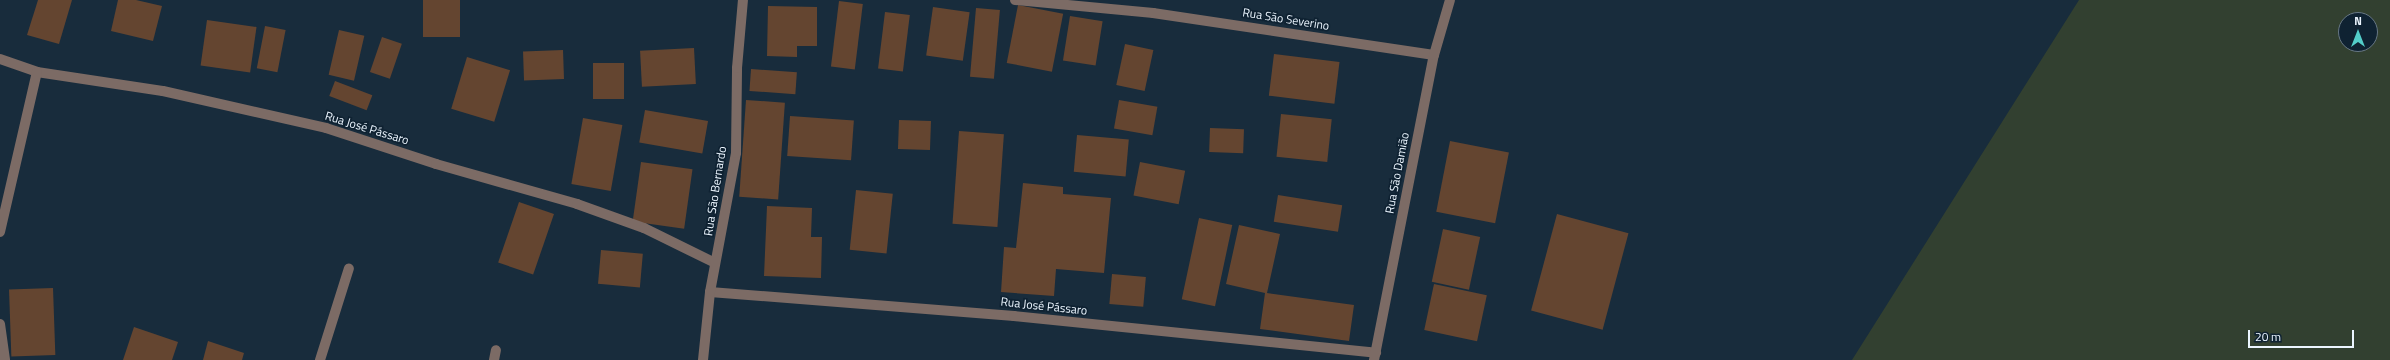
<!DOCTYPE html>
<html>
<head>
<meta charset="utf-8">
<style>
  body { margin:0 }
  #map { position:relative; width:2390px; height:360px; overflow:hidden; background:#182c3c; font-family:"Titillium Web",sans-serif }
  div>[style] { position:absolute }
  .green>* { inset:0; background:#324030 }
  .building>* { inset:0; background:#644530; transform-origin:0 0 }
  .minor>* { height:10px; margin:-5px; padding:0 5px; transform-origin:5px; border-radius:5px; background:#7c6b65 }
  span { translate:-50% -50%; white-space:nowrap; text-align:center; line-height:1.15; -webkit-text-stroke:3.5px #0f2232; paint-order:stroke }
  .street-label { font-size:12px; color:#ecf6ff }
  .north { position:absolute; left:2338px; top:12px; width:40px; height:40px; box-sizing:border-box; background:#0f2232; border:1px solid #677784; border-radius:50%; rotate:0deg; font-size:11px; font-weight:700; line-height:16px; text-align:center; color:#ecf6ff }
  .north::after { content:''; display:block; margin:auto; width:14px; height:18px; background:#53cdc9; clip-path:polygon(50% 0,100% 100%,50% 72%,0 100%) }
  .scale { position:absolute; left:2248px; top:330px; width:106px; height:18px; box-sizing:border-box; border:2px solid #ecf6ff; border-top:0; padding-left:5px; font-size:12px; line-height:14px; white-space:nowrap; color:#ecf6ff; -webkit-text-stroke:3px #0f2232; paint-order:stroke }
</style>
</head>
<body>
<div id="map">
  <div class="green">
    <div style="clip-path:polygon(evenodd,2079px 0,2390px 0,2390px 360px,1852px 360px,2079px 0,2346px 20px,2370px 20px,2370px 44px,2346px 44px,2346px 20px)"></div>
  </div>
  <div class="building">
    <div style="clip-path:polygon(38px 0,72px 0,59px 44px,27px 35px)"></div>
    <div style="clip-path:polygon(118px 0,136px 0,162px 6px,153px 41px,111px 31px)"></div>
    <div style="left:423px;top:0;width:37px;height:37px"></div>
    <div style="left:839px;top:1px;width:24px;height:66px;rotate:7deg"></div>
    <div style="left:1018px;top:5px;width:46px;height:59px;rotate:11deg"></div>
    <div style="clip-path:polygon(768px 6px,817px 7px,817px 46px,797px 46px,797px 57px,767px 56px)"></div>
    <div style="left:933px;top:7px;width:37px;height:49px;rotate:8deg"></div>
    <div style="left:976px;top:8px;width:24px;height:69px;rotate:5deg"></div>
    <div style="left:885px;top:12px;width:25px;height:57px;rotate:7deg"></div>
    <div style="left:1070px;top:16px;width:33px;height:45px;rotate:9deg"></div>
    <div style="left:207px;top:20px;width:50px;height:46px;rotate:8deg"></div>
    <div style="left:265px;top:26px;width:21px;height:43px;rotate:11deg"></div>
    <div style="left:339px;top:30px;width:26px;height:46px;rotate:13deg"></div>
    <div style="left:382px;top:37px;width:21px;height:37px;rotate:19deg"></div>
    <div style="left:1125px;top:44px;width:29px;height:42px;rotate:12deg"></div>
    <div style="left:694px;top:48px;width:36px;height:54px;rotate:87deg"></div>
    <div style="left:563px;top:50px;width:29px;height:40px;rotate:88deg"></div>
    <div style="left:1274px;top:54px;width:66px;height:42px;rotate:7deg"></div>
    <div style="left:467px;top:57px;width:45px;height:54px;rotate:17deg"></div>
    <div style="left:593px;top:63px;width:31px;height:36px"></div>
    <div style="left:751px;top:69px;width:46px;height:22px;rotate:4deg"></div>
    <div style="left:335px;top:81px;width:40px;height:16px;rotate:21deg"></div>
    <div style="left:746px;top:100px;width:39px;height:97px;rotate:4deg"></div>
    <div style="left:1119px;top:100px;width:39px;height:29px;rotate:10deg"></div>
    <div style="left:645px;top:110px;width:64px;height:33px;rotate:10deg"></div>
    <div style="left:1281px;top:114px;width:51px;height:43px;rotate:6deg"></div>
    <div style="left:790px;top:116px;width:64px;height:40px;rotate:4deg"></div>
    <div style="left:583px;top:118px;width:40px;height:67px;rotate:10deg"></div>
    <div style="left:899px;top:120px;width:32px;height:29px;rotate:2deg"></div>
    <div style="left:1210px;top:128px;width:34px;height:24px;rotate:2deg"></div>
    <div style="left:959px;top:131px;width:45px;height:93px;rotate:4deg"></div>
    <div style="left:1077px;top:135px;width:52px;height:37px;rotate:5deg"></div>
    <div style="left:1450px;top:141px;width:60px;height:72px;rotate:11deg"></div>
    <div style="left:641px;top:162px;width:52px;height:60px;rotate:8deg"></div>
    <div style="left:1140px;top:162px;width:46px;height:34px;rotate:11deg"></div>
    <div style="clip-path:polygon(1023px 183px,1063px 187px,1063px 194px,1111px 198px,1104px 273px,1056px 269px,1054px 296px,1001px 292px,1004px 247px,1016px 248px)"></div>
    <div style="left:856px;top:190px;width:37px;height:60px;rotate:6deg"></div>
    <div style="left:1278px;top:195px;width:65px;height:27px;rotate:9deg"></div>
    <div style="left:519px;top:202px;width:37px;height:64px;rotate:19deg"></div>
    <div style="clip-path:polygon(767px 206px,812px 208px,811px 237px,822px 237px,821px 278px,764px 276px)"></div>
    <div style="left:1557px;top:214px;width:74px;height:100px;rotate:15deg"></div>
    <div style="left:1199px;top:218px;width:34px;height:83px;rotate:12deg"></div>
    <div style="clip-path:polygon(1239px 225px,1280px 234px,1267px 293px,1354px 305px,1349px 341px,1260px 329px,1265px 293px,1226px 284px)"></div>
    <div style="left:1443px;top:229px;width:38px;height:54px;rotate:12deg"></div>
    <div style="left:601px;top:250px;width:42px;height:34px;rotate:5deg"></div>
    <div style="left:1112px;top:274px;width:34px;height:30px;rotate:5deg"></div>
    <div style="left:1434px;top:284px;width:54px;height:47px;rotate:12deg"></div>
    <div style="left:53px;top:288px;width:67px;height:44px;rotate:88deg"></div>
    <div style="clip-path:polygon(134px 327px,178px 342px,172px 360px,123px 360px)"></div>
    <div style="clip-path:polygon(208px 341px,244px 353px,242px 360px,203px 360px)"></div>
  </div>
  <div class="minor">
    <div style="left:1015px;top:0;width:139px;rotate:5.4deg"></div>
    <div style="left:1153px;top:13px;width:284px;rotate:8.5deg"></div>
    <div style="left:0;top:59px;width:39px;rotate:19deg"></div>
    <div style="left:37px;top:72px;width:127px;rotate:8.6deg"></div>
    <div style="left:163px;top:91px;width:167px;rotate:12.8deg"></div>
    <div style="left:326px;top:128px;width:116px;rotate:18.1deg"></div>
    <div style="left:436px;top:164px;width:147px;rotate:15.8deg"></div>
    <div style="left:577px;top:204px;width:71px;rotate:19.7deg"></div>
    <div style="left:644px;top:228px;width:79px;rotate:26.2deg"></div>
    <div style="left:0;top:232px;width:164px;rotate:-77deg"></div>
    <div style="left:710px;top:292px;width:305px;rotate:4.5deg"></div>
    <div style="left:1014px;top:316px;width:364px;rotate:5.8deg"></div>
    <div style="left:0;top:324px;width:36px;rotate:82deg"></div>
    <div style="left:320px;top:360px;width:96px;rotate:-72.5deg"></div>
    <div style="left:494px;top:360px;width:10px;rotate:-79deg"></div>
    <div style="left:703px;top:360px;width:68px;rotate:-84.1deg"></div>
    <div style="left:710px;top:292px;width:141px;rotate:-79.4deg"></div>
    <div style="left:736px;top:153px;width:85px;rotate:-89.3deg"></div>
    <div style="left:737px;top:68px;width:68px;rotate:-85deg"></div>
    <div style="left:1374px;top:360px;width:311px;rotate:-78.9deg"></div>
    <div style="left:1434px;top:55px;width:57px;rotate:-73.8deg"></div>
  </div>
  <div class="street-label">
    <span style="left:1286px;top:19px;rotate:9deg">Rua São Severino</span>
    <span style="left:367px;top:128px;rotate:17deg">Rua José Pássaro</span>
    <span style="left:1397px;top:173px;rotate:-79deg">Rua São Damião</span>
    <span style="left:715px;top:191px;rotate:-81deg">Rua São Bernardo</span>
    <span style="left:1044px;top:306px;rotate:6deg">Rua José Pássaro</span>
  </div>
  <div class="north">N</div>
  <div class="scale">20 m</div>
</div>
</body>
</html>
